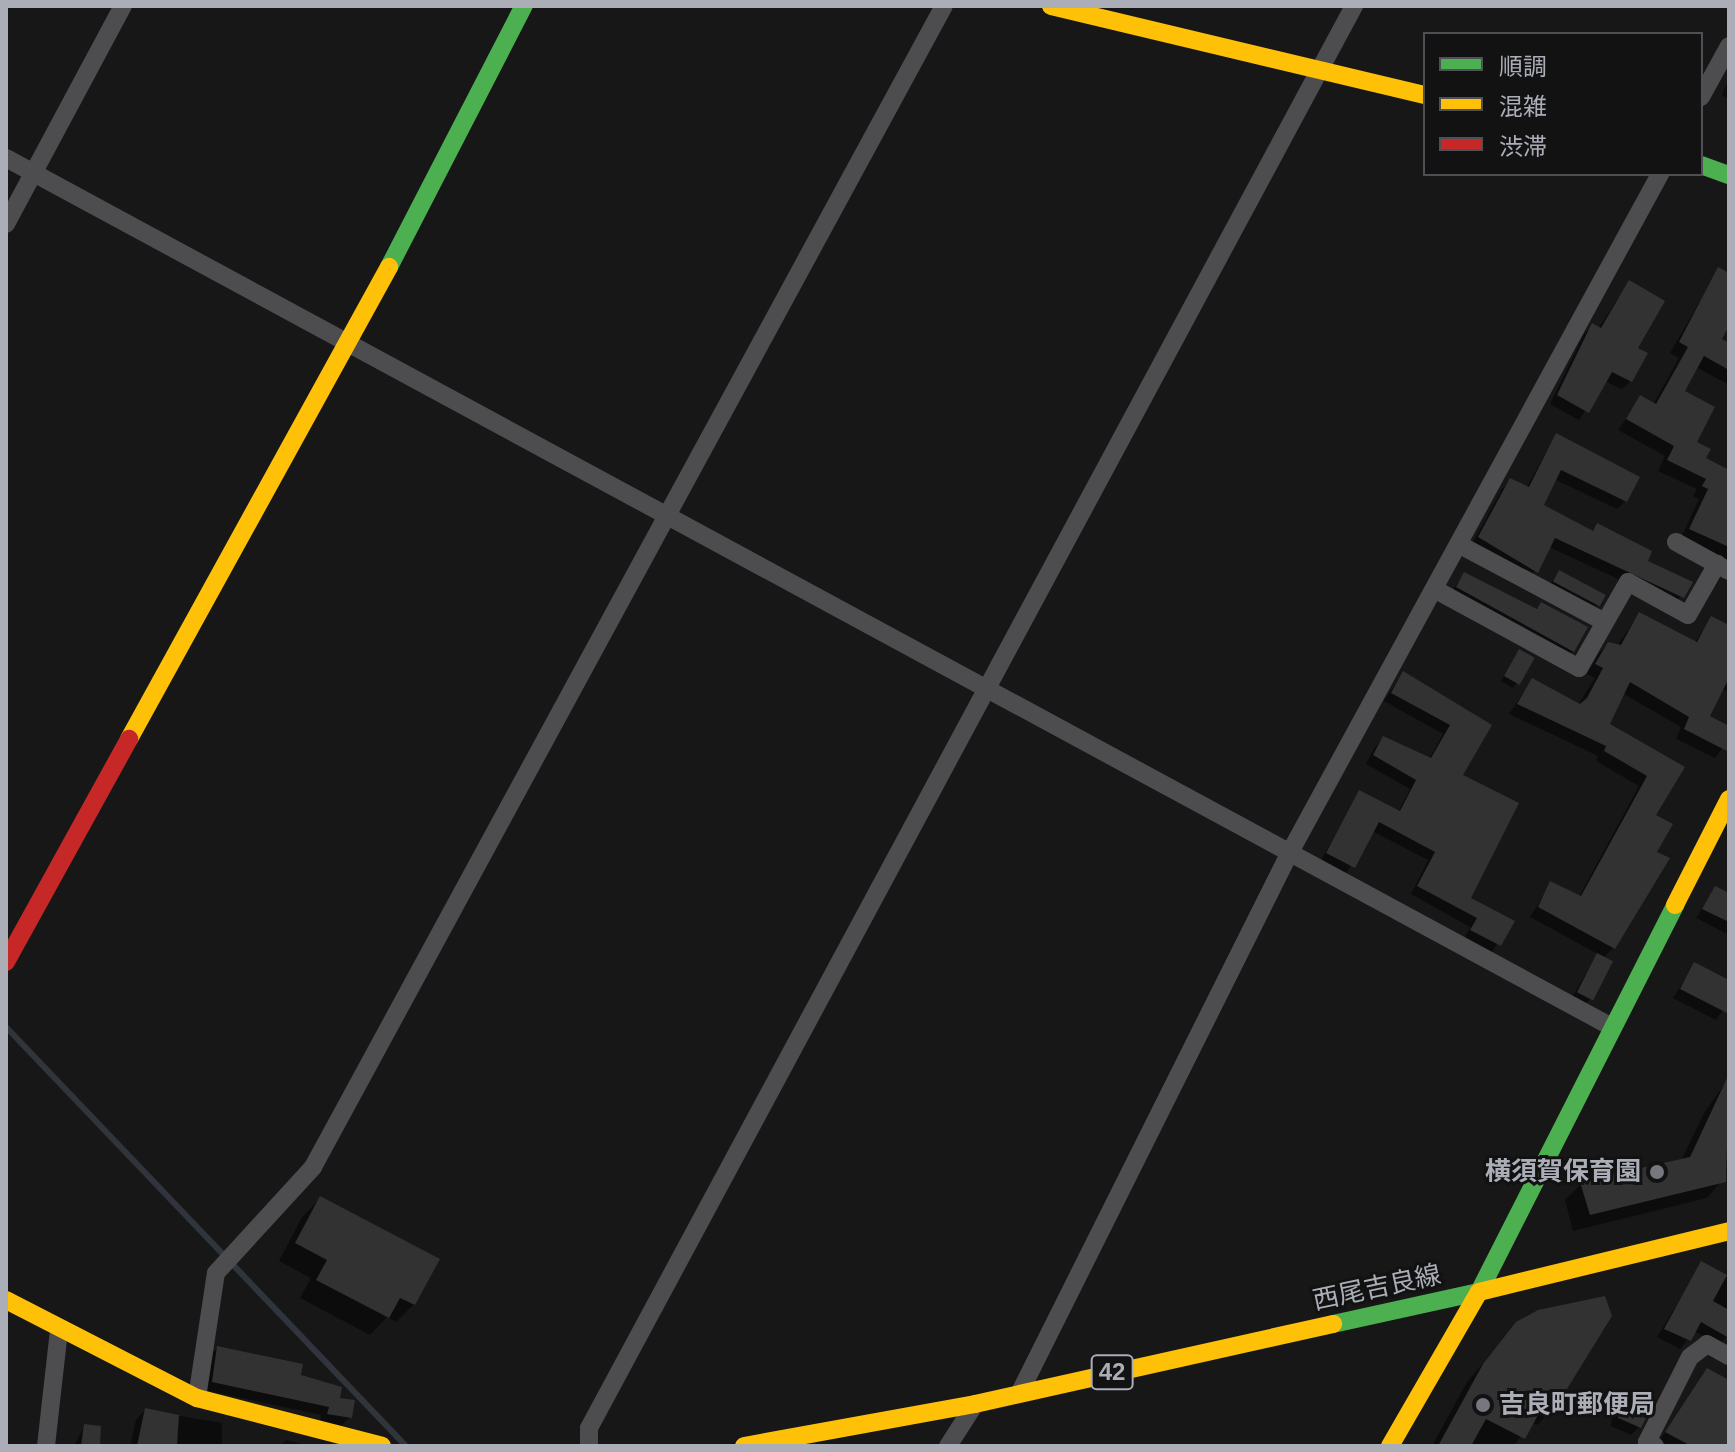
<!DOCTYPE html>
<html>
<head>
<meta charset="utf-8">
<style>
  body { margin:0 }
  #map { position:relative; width:1735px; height:1452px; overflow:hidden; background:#171718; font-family:Helvetica,"Noto Sans JP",sans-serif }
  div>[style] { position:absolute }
  .shadow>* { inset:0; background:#0007 }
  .stream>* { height:6px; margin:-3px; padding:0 3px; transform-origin:3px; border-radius:3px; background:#30353c }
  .building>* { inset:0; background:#323233; transform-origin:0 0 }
  .street>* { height:18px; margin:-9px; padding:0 9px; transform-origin:9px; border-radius:9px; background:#4d4d50 }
  .fast>* { height:18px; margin:-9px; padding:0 9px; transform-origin:9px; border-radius:9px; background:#4caf50 }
  .slow>* { height:18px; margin:-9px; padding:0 9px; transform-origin:9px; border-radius:9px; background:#ffc107 }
  .jam>* { height:18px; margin:-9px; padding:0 9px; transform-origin:9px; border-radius:9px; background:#c62828 }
  .dots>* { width:22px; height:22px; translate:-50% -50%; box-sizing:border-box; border:4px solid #121213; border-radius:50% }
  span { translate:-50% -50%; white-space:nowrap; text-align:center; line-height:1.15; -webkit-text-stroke:6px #121213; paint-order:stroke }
  .shield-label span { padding:2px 6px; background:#121213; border:2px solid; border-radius:6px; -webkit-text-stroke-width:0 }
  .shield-label { font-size:24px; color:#abadb7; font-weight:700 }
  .poi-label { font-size:26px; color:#abadb7; font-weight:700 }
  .right { translate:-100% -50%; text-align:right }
  .left { translate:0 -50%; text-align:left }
  .street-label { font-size:26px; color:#abadb7 }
  .frame { position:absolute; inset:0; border:8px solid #abadb7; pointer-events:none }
  .legend { position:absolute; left:1423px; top:32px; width:280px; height:144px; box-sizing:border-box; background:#121213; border:2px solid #4f5055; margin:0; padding:10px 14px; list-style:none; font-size:24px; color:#abadb7 }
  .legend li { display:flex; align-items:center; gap:16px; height:40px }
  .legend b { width:40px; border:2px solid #4f5055 }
</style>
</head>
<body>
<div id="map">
  <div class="shadow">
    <div style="clip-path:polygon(1729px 79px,1729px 99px,1722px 95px)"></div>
    <div style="clip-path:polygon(1718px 270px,1729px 276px,1729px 321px,1719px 340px,1729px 345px,1729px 385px,1696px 367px,1682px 392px,1694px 443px,1704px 459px,1729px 472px,1729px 562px,1680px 540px,1699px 499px,1693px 496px,1697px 489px,1658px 471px,1665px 456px,1618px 430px,1641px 398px,1653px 405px,1679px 358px,1670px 353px)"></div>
    <div style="clip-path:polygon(1629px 282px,1635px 349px,1631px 381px,1622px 389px,1605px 381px,1579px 420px,1550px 404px,1584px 334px,1593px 326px,1598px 329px)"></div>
    <div style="clip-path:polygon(1556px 435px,1625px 501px,1617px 509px,1554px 479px,1541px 506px,1591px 532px,1597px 526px,1645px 562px,1690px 583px,1674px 605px,1549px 547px,1529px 579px,1471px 546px,1502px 489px,1510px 481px,1526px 488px)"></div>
    <div style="clip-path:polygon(1559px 572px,1598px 604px,1590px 613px,1546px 590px)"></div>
    <div style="clip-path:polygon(1464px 574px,1535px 610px,1541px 604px,1573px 651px,1564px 659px,1449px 596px)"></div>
    <div style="clip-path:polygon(1639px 614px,1694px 643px,1712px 618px,1729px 627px,1729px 692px,1721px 688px,1707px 717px,1729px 728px,1729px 739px,1715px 758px,1676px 739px,1681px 727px,1622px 693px,1607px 725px,1682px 767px,1653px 816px,1655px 852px,1613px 948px,1603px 958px,1591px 998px,1583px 1007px,1570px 1000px,1598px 954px,1530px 917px,1551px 884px,1579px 897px,1639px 786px,1596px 761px,1598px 756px,1509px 714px,1532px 680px,1578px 705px,1595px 678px,1587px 674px,1599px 653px,1608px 644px,1617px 646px)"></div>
    <div style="clip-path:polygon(1516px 655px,1532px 658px,1513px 688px,1501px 681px)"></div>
    <div style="clip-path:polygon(1403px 673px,1490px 725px,1461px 776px,1468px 898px,1512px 921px,1491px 953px,1464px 939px,1470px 927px,1411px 894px,1428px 860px,1372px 831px,1345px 875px,1320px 862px,1359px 793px,1398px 812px,1410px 789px,1366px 764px,1375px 747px,1383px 739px,1429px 759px,1443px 734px,1384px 701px)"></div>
    <div style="clip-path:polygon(1716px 888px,1729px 895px,1729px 935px,1696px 918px)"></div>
    <div style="clip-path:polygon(1695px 964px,1729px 982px,1729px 1002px,1716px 1020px,1673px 998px)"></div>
    <div style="clip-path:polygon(1729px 1078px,1729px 1172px,1707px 1198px,1573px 1231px,1565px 1200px,1581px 1184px,1681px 1161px,1704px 1113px)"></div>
    <div style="clip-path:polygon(320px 1199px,414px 1304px,396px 1322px,387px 1317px,370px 1335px,300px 1298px,311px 1278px,279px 1261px,302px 1217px)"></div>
    <div style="clip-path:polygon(1702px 1264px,1729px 1278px,1729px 1334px,1719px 1345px,1694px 1331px,1680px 1349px,1657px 1337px)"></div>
    <div style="clip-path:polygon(1517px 1324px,1553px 1409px,1537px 1425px,1530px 1421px,1514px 1446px,1432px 1446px,1467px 1382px)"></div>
    <div style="clip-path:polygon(218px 1348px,299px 1377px,337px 1400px,350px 1417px,342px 1425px,320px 1422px,321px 1415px,204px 1390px,209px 1356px)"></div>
    <div style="clip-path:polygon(1707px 1370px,1729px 1382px,1729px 1446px,1670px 1446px,1659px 1441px)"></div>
    <div style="clip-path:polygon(1622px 1397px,1639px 1427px,1631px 1435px,1611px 1426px,1614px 1406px)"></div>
    <div style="clip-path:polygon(145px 1410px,222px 1423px,222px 1444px,241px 1446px,130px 1446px,136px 1420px)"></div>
    <div style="clip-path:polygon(85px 1426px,98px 1446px,57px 1446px,74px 1445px)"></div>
    <div style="clip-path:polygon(286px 1440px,310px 1446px,280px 1446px)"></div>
  </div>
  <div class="stream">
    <div style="left:6px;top:1027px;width:579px;rotate:46.33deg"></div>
  </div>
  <div class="building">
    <div style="clip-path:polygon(1718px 267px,1729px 273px,1729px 326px,1722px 339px,1729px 343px,1729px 370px,1704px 356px,1685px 391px,1715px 407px,1697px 442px,1711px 449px,1706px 458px,1729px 470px,1729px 547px,1689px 529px,1708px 489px,1702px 486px,1706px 479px,1667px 460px,1674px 446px,1626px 419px,1640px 395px,1656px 404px,1688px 347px,1679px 342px)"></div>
    <div style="clip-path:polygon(1629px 280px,1665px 301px,1638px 348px,1648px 353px,1632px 382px,1612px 372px,1589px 413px,1557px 395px,1592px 323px,1601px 328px)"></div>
    <div style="clip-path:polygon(1556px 433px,1640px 477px,1627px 502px,1561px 470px,1544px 505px,1593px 531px,1597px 523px,1652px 551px,1648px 561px,1693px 582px,1684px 598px,1555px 538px,1538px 573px,1478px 537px,1510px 478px,1529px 487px)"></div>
    <div style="left:1559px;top:570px;width:53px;height:13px;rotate:28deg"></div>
    <div style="clip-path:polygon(1464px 572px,1537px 609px,1541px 602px,1588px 627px,1574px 652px,1456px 587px)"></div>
    <div style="clip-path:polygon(1639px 612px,1697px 642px,1711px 616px,1729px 625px,1729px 678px,1710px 716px,1729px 726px,1729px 752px,1684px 729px,1689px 717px,1630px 682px,1610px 724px,1685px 767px,1656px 815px,1673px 824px,1657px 852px,1670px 858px,1615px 949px,1538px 907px,1550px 881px,1581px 896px,1647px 776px,1604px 751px,1606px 746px,1517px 704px,1532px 678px,1580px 704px,1587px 698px,1603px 668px,1595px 664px,1608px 642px,1621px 645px)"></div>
    <div style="left:1519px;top:649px;width:18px;height:31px;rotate:29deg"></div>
    <div style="clip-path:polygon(1403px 671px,1492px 725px,1463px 775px,1519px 803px,1471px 898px,1515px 921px,1501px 946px,1470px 930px,1477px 918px,1417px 886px,1435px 852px,1379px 822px,1355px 868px,1326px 853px,1359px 790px,1400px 811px,1416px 780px,1373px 755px,1383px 736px,1431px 758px,1450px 725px,1391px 693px)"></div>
    <div style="clip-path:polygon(1715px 886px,1729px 893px,1729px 922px,1702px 909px)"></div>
    <div style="left:1597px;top:953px;width:18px;height:44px;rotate:27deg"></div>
    <div style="clip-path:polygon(1694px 962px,1729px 980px,1729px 1014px,1680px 989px)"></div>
    <div style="clip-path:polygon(1729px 1074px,1726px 1182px,1590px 1215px,1580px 1182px,1690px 1157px)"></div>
    <div style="clip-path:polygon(320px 1196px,440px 1259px,415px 1305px,400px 1298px,389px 1318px,316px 1280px,327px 1260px,295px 1243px)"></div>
    <div style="clip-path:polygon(1701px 1261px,1727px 1275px,1713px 1301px,1729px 1310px,1729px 1338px,1701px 1322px,1691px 1341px,1664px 1329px)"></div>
    <div style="clip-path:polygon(1605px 1296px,1612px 1316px,1554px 1410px,1544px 1404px,1525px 1439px,1486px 1419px,1471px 1446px,1438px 1446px,1483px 1364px,1516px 1322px,1538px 1310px)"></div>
    <div style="clip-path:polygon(217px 1346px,303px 1364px,301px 1375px,342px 1387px,340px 1398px,355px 1400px,352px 1418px,327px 1414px,329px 1407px,212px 1382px)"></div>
    <div style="clip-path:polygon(1707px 1368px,1729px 1380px,1729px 1446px,1691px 1446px,1665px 1432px)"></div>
    <div style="clip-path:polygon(1622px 1395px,1651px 1408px,1641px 1428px,1618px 1418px)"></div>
    <div style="clip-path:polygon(145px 1408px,179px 1415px,177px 1446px,137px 1446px)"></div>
    <div style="clip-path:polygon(84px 1424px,101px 1426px,100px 1446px,81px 1446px)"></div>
  </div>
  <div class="street">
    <div style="left:1701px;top:97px;width:58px;rotate:-61.2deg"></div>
    <div style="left:6px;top:158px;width:1826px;rotate:28.42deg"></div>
    <div style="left:6px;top:224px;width:247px;rotate:-61.8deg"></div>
    <div style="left:1676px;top:542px;width:60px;rotate:28.7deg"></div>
    <div style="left:1460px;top:545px;width:164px;rotate:28deg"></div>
    <div style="left:1436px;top:590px;width:163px;rotate:28.6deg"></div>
    <div style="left:1579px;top:668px;width:99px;rotate:-60.3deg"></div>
    <div style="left:1628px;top:582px;width:68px;rotate:28.8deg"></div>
    <div style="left:1688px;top:615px;width:59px;rotate:-60.4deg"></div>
    <div style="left:1020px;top:1392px;width:602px;rotate:-63.43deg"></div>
    <div style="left:1289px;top:854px;width:775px;rotate:-61.38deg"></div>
    <div style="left:197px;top:1398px;width:126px;rotate:-81.4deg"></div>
    <div style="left:216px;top:1273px;width:144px;rotate:-47.5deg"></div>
    <div style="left:313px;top:1167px;width:1321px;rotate:-61.48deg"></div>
    <div style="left:46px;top:1446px;width:116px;rotate:-83.6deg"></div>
    <div style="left:589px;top:1446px;width:18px;rotate:-90deg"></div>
    <div style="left:589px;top:1428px;width:1615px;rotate:-61.72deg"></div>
    <div style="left:948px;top:1446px;width:50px;rotate:-57.3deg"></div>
    <div style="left:1655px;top:1446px;width:9px;rotate:-153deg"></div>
    <div style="left:1647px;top:1442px;width:95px;rotate:-63.2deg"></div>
    <div style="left:1690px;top:1357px;width:21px;rotate:-37deg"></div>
    <div style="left:1707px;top:1344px;width:25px;rotate:29deg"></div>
  </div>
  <div class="fast">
    <div style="left:1701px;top:165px;width:30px;rotate:20deg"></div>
    <div style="left:389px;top:267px;width:294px;rotate:-62.7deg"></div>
    <div style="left:1333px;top:1324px;width:149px;rotate:-12.4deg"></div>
    <div style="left:1479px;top:1292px;width:434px;rotate:-63.1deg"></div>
  </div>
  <div class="slow">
    <div style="left:1051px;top:6px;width:384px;rotate:13.4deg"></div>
    <div style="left:129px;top:739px;width:539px;rotate:-61.15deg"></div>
    <div style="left:1675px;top:905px;width:119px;rotate:-63deg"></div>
    <div style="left:6px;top:1300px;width:215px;rotate:27.2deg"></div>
    <div style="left:197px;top:1398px;width:191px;rotate:14.5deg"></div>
    <div style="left:744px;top:1446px;width:235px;rotate:-10.3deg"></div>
    <div style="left:975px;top:1404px;width:367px;rotate:-12.6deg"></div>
    <div style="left:1390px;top:1446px;width:178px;rotate:-60deg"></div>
    <div style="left:1479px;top:1292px;width:257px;rotate:-13.7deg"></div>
  </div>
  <div class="jam">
    <div style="left:6px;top:962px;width:255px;rotate:-61.1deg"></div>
  </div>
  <div class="dots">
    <div style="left:1657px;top:1172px;background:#77787f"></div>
    <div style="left:1483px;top:1405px;background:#77787f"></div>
  </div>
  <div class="shield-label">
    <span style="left:1112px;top:1372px">42</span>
  </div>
  <div class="poi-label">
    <span class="right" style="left:1641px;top:1172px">横須賀保育園</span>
    <span class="left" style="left:1499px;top:1405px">吉良町郵便局</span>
  </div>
  <div class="street-label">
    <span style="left:1377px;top:1288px;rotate:-12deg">西尾吉良線</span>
  </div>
  <div class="frame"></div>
  <ul class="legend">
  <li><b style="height:10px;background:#4caf50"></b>順調</li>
  <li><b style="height:10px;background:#ffc107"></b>混雑</li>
  <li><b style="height:10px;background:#c62828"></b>渋滞</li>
  </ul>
</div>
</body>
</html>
